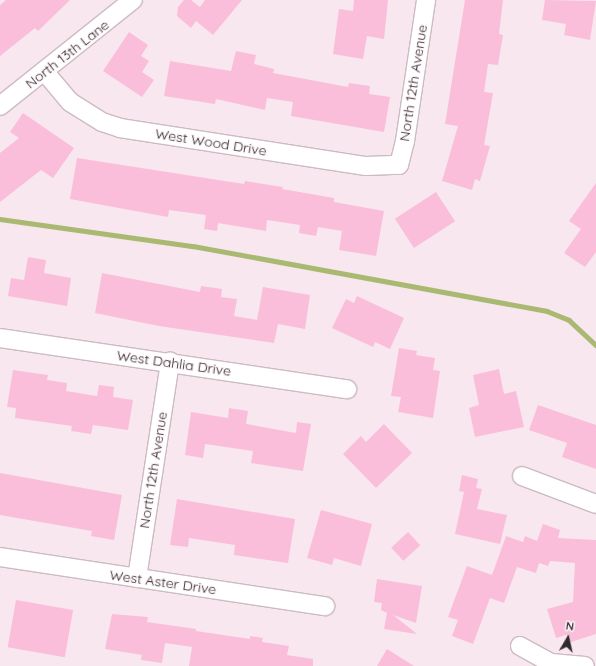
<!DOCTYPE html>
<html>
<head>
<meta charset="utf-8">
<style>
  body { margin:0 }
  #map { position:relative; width:596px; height:666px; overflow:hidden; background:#f8e7ef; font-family:Quicksand,sans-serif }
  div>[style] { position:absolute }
  .stream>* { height:4.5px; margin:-2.25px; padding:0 2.25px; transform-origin:2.25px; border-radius:2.25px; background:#aab971 }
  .building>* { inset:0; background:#fabedb; transform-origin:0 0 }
  .roads { filter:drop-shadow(1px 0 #ccbbc2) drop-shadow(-1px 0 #ccbbc2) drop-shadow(0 1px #ccbbc2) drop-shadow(0 -1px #ccbbc2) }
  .minor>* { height:18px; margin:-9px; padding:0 9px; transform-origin:9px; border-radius:9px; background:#fff }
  span { translate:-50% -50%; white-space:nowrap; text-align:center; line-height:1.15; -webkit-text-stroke:3px #fff8fb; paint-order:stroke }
  .street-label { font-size:14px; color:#30292c }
  .north { position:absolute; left:548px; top:618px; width:40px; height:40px; -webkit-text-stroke:3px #fff8fb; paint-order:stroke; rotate:9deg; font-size:11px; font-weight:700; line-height:16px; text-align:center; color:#30292c }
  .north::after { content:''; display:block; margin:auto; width:14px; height:18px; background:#30292c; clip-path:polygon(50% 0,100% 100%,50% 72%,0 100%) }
</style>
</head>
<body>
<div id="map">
  <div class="stream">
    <div style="left:0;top:219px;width:195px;rotate:8deg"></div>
    <div style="left:193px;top:246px;width:360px;rotate:10.4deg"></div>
    <div style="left:547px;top:311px;width:24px;rotate:22deg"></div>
    <div style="left:569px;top:320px;width:37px;rotate:43deg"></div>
  </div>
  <div class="building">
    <div style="clip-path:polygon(6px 0,70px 0,38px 31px,35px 28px,0 56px,0 5px)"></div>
    <div style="clip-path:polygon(184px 0,191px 0,200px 7px,205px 0,242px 0,213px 35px,196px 21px,191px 28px,177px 16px,178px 7px)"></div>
    <div style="clip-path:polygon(354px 0,388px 0,384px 39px,367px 36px,363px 59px,333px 54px,339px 9px,353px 11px)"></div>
    <div style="clip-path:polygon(465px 0,503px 0,499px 34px,503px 35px,498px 65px,488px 64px,484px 92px,493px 93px,484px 145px,490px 146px,480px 181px,475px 179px,472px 190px,442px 181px,458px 126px,445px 124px)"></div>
    <div style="clip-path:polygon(545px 0,596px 1px,590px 40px,564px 35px,566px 24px,542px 20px)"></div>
    <div style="clip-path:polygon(129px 32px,148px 45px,141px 56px,149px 61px,142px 72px,154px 80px,142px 97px,103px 71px)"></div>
    <div style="clip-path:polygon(236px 51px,256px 55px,254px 64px,274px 69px,273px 73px,348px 87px,349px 83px,370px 86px,369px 94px,390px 97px,384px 132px,291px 116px,293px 102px,267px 98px,265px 110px,216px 99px,215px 104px,164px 96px,170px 61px,231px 71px)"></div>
    <div style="clip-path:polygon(23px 113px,74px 148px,53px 178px,41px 170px,0 202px,0 153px,19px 138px,10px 132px)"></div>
    <div style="clip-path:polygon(77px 158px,244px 184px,245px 181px,283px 187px,282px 189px,334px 198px,334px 202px,384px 211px,376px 256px,339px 250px,342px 231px,318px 227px,316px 236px,299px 233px,300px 225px,267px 220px,266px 231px,218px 223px,217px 231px,204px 229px,206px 215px,169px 210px,168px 217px,70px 199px)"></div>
    <div style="clip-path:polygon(596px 183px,596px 252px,585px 267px,564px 253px,581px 229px,569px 221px)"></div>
    <div style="left:436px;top:192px;width:35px;height:49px;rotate:57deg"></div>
    <div style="clip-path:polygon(28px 257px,46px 260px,44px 273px,71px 278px,67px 306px,8px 296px,11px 278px,24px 280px)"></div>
    <div style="clip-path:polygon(102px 273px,200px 292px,201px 286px,222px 289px,221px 297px,237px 299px,234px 316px,257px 320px,263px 287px,310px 295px,305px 329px,278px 324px,274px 343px,159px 326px,95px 313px)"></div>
    <div style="clip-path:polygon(357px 296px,404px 318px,390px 349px,375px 342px,373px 347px,332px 328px,346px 299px,354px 303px)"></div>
    <div style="clip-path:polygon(399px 348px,417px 351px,416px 355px,435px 358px,433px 370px,440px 371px,433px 418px,398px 412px,401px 397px,391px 396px)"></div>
    <div style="clip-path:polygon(499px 369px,504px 394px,516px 391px,524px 427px,475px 437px,469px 408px,479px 405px,473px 375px)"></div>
    <div style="clip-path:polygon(13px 370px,48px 375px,47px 380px,67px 383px,66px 391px,97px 396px,99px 385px,114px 387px,113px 397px,133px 400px,128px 430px,93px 425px,91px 434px,71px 431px,72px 426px,15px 418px,16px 408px,7px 407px)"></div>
    <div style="clip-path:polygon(538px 405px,596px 425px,596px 469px,562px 457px,567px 443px,529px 430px)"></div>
    <div style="clip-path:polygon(229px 408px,248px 411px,246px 424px,296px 433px,297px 422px,311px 424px,303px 471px,251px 463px,253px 451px,205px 444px,203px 458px,185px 455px,191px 412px,228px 418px)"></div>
    <div style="clip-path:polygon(384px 424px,412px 453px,376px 488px,343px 454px,361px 436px,366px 442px)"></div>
    <div style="clip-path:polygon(0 473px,122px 495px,114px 540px,91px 536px,92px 531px,0 515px)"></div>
    <div style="clip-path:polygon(462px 475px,478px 479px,476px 488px,482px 489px,477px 509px,507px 515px,500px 544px,455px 534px,464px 492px,459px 491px)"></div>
    <div style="clip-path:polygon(177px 499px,295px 519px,288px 563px,234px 555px,235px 545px,189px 538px,188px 547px,170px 545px)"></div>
    <div style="clip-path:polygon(321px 510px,372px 524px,361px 566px,334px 558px,332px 565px,307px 558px)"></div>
    <div style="clip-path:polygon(543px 524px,560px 530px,558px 538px,596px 540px,596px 634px,571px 642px,569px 634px,556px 638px,547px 609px,573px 602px,575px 563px,550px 561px,548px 566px,539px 563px,536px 573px,517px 567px,504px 603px,490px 598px,473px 644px,452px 636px,458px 620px,448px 617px,467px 566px,492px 575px,506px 536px,523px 542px,525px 536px,537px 541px)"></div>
    <div style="left:408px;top:532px;width:18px;height:23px;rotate:47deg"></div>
    <div style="clip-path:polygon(377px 579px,422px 586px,416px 623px,393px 615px,417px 634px,384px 629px,387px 613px,381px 610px,382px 603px,374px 602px)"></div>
    <div style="left:16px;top:600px;width:58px;height:48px;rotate:10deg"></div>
    <div style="clip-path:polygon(112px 614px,148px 617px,147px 622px,196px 629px,196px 631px,250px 639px,250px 636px,263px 638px,262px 642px,289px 646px,287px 655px,313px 659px,313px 666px,189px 666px,192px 647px,165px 643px,162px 663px,141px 660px,142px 655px,105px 649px)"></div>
    <div style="clip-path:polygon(387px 649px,414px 666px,377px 666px)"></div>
  </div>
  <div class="roads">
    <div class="minor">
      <div style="left:44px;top:71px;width:40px;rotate:50deg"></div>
      <div style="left:70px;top:102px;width:38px;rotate:32deg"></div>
      <div style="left:102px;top:122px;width:19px;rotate:18deg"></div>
      <div style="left:120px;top:128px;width:249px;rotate:8.8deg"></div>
      <div style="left:366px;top:166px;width:33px;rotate:-2deg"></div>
      <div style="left:399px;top:165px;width:25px;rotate:-76deg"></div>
      <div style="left:405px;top:141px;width:143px;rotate:-81.5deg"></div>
      <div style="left:0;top:106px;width:170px;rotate:-38.6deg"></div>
      <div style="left:0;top:338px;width:351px;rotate:8.4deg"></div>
      <div style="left:522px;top:476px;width:79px;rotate:20.7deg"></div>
      <div style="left:0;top:557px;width:329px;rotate:8.6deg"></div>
      <div style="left:137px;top:578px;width:219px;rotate:-81.3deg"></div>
      <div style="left:520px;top:646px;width:35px;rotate:29deg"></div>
      <div style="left:551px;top:663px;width:34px;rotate:5deg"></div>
    </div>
  </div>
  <div class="street-label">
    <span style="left:67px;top:54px;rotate:-38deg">North 13th Lane</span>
    <span style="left:413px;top:83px;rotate:-81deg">North 12th Avenue</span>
    <span style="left:211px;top:142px;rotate:9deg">West Wood Drive</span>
    <span style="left:174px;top:363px;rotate:8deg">West Dahlia Drive</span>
    <span style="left:153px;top:470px;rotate:-81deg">North 12th Avenue</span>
    <span style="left:163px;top:582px;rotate:8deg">West Aster Drive</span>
  </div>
  <div class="north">N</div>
</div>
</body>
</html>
